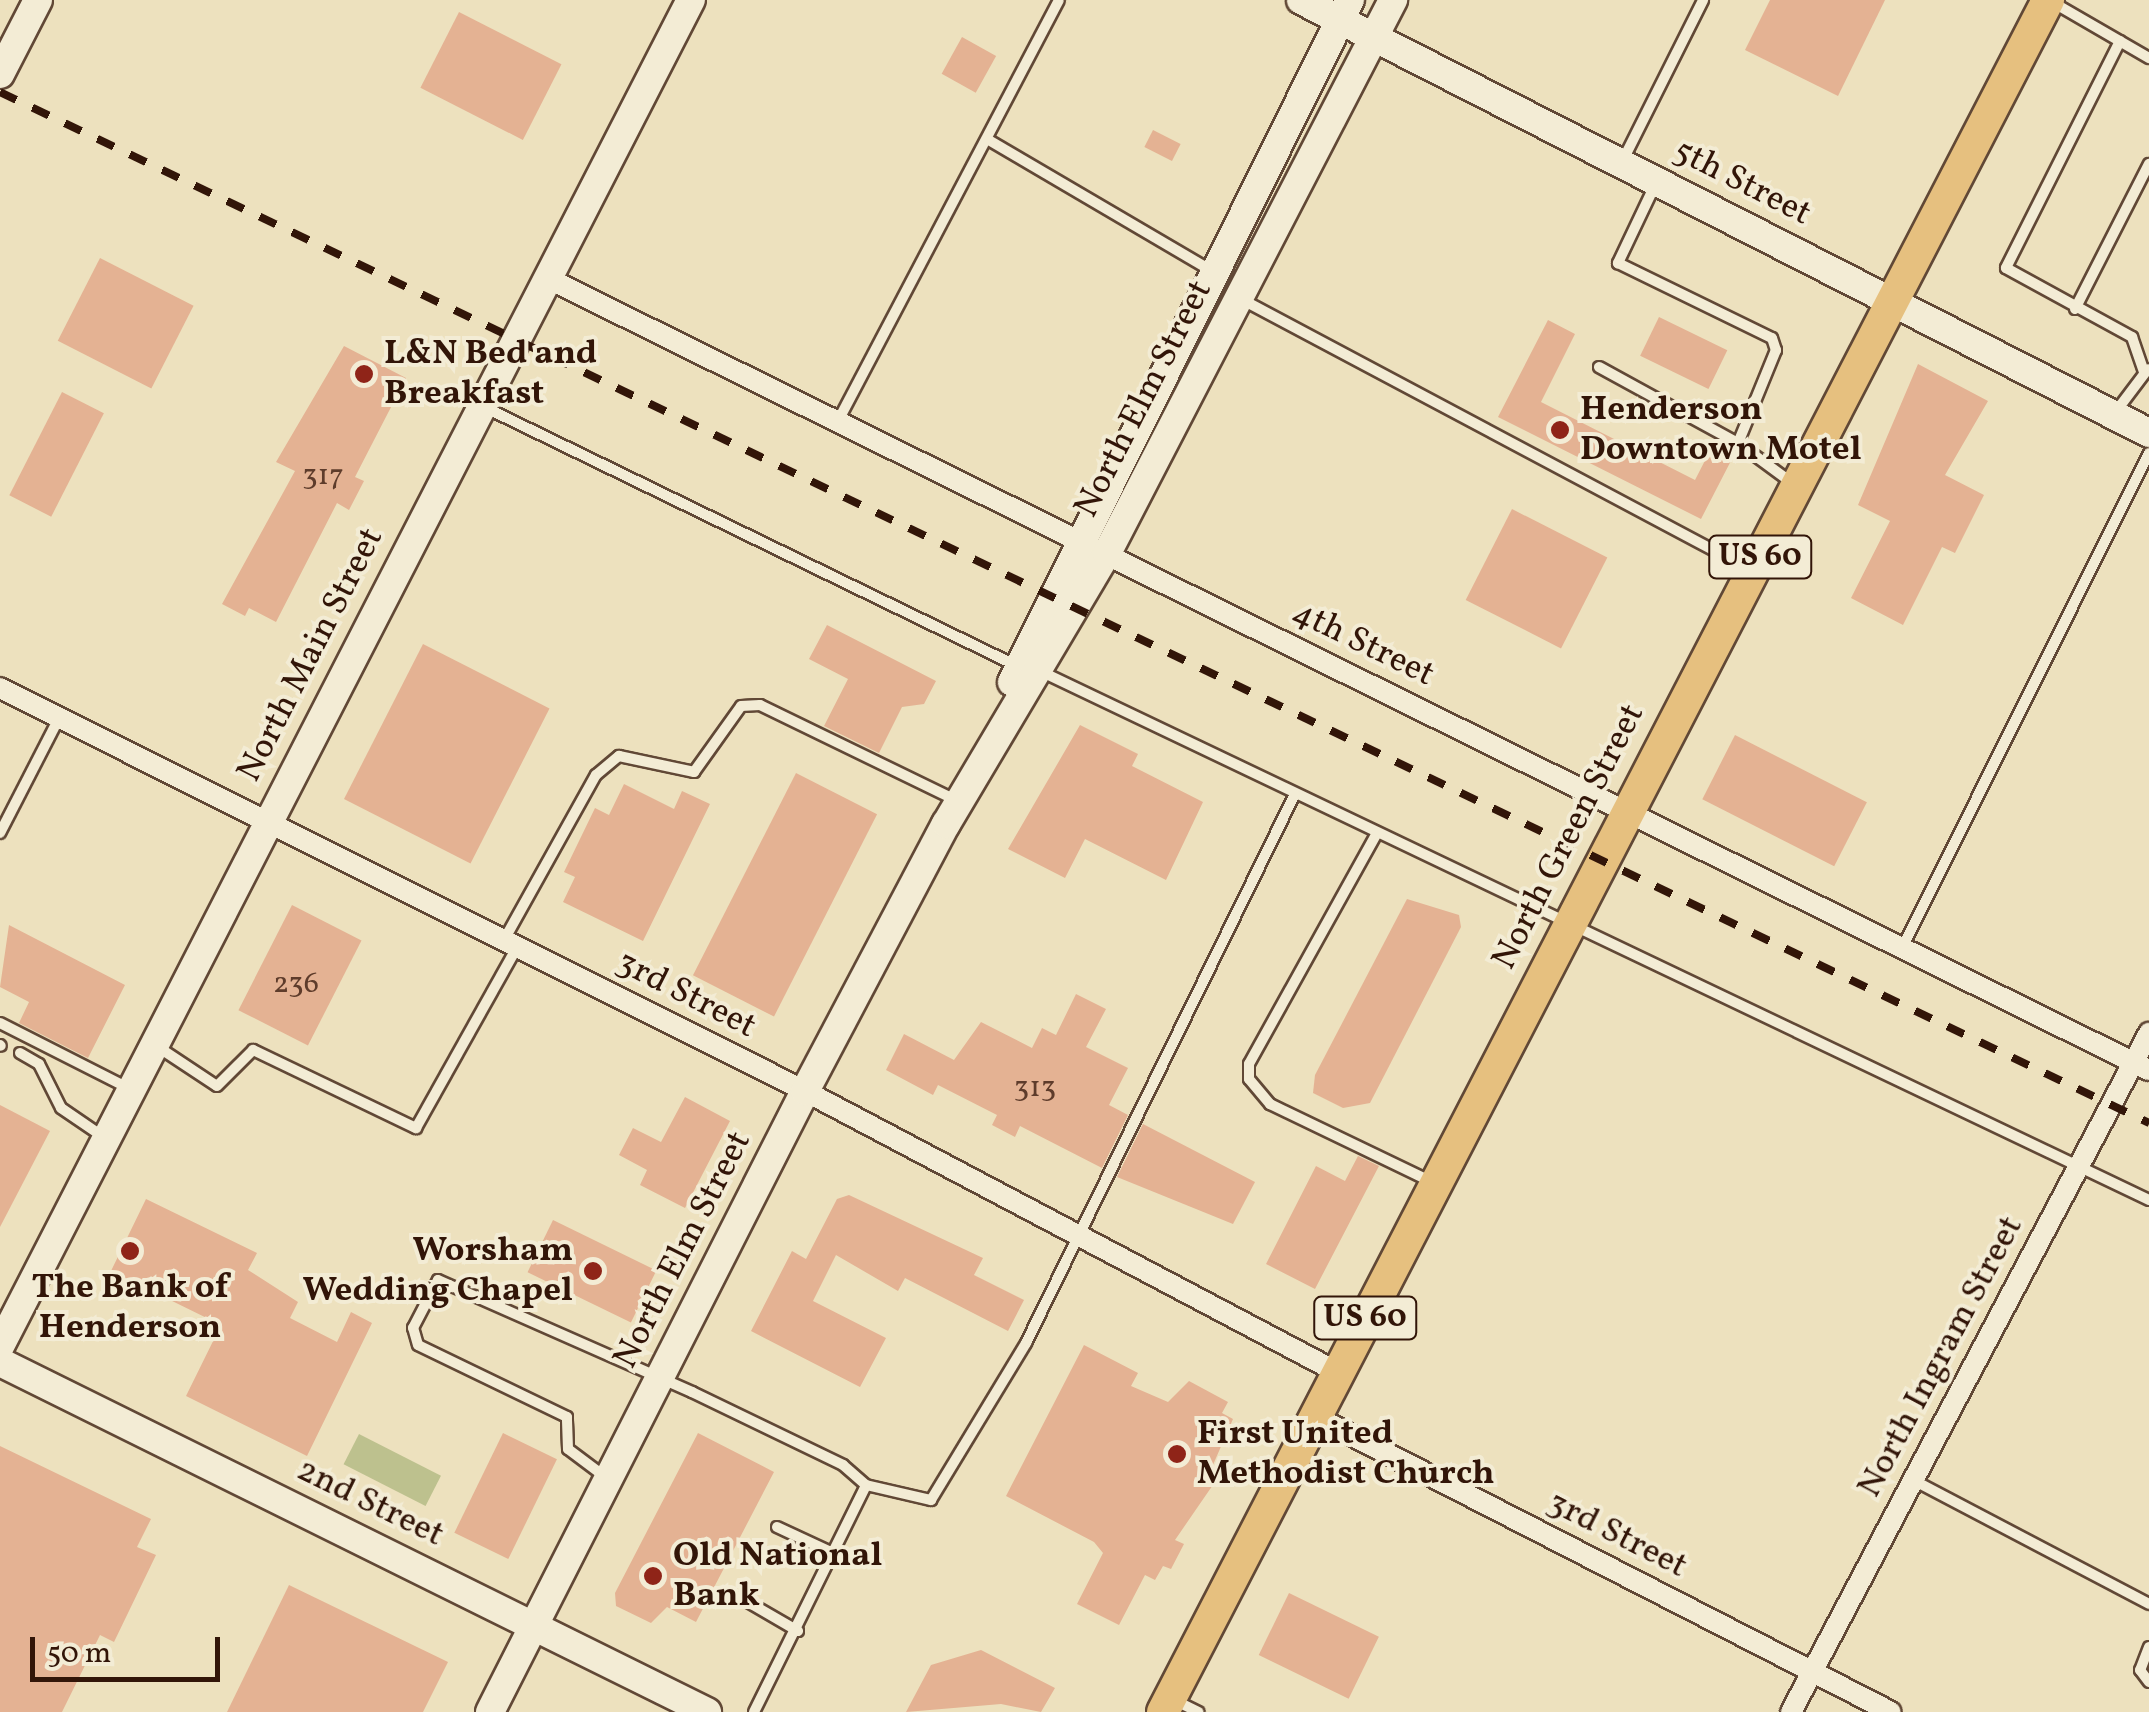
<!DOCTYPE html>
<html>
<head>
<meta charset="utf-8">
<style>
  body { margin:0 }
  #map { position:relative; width:2149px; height:1712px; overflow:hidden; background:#ede1be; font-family:Vollkorn,serif }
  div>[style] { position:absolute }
  .green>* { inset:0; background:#bdc18e; transform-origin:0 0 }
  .building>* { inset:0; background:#e4b293; transform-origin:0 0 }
  .roads { filter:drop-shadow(2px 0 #614836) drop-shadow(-2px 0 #614836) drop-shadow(0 2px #614836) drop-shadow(0 -2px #614836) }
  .service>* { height:10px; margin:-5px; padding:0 5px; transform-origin:5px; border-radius:5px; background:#f3ecd5 }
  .minor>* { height:20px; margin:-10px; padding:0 10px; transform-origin:10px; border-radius:10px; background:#f3ecd5 }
  .tertiary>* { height:28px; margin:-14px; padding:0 14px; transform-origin:14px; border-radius:14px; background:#f3ecd5 }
  .primary>* { height:32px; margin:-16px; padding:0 16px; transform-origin:16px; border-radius:16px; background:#e6c07f }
  .rail>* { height:8px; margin-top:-4px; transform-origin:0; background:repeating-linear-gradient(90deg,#321508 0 18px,transparent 0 36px) }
  .dots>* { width:28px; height:28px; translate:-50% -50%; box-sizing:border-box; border:5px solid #f3ecd5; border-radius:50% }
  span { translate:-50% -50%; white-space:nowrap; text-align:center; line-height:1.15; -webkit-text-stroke:8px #f3ecd5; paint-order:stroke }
  .number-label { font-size:30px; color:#5e3c2b }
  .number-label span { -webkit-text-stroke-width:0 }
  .shield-label span { padding:2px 8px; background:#f3ecd5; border:2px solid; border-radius:8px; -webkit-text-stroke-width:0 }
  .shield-label { font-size:32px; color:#321508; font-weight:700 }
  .street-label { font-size:35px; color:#321508 }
  .poi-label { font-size:35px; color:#321508; font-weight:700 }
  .left { translate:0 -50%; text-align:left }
  .right { translate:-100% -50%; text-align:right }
  .scale { position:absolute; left:30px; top:1637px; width:190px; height:45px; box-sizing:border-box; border:5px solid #321508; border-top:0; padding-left:12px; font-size:30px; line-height:35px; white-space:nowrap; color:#321508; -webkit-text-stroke:8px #f3ecd5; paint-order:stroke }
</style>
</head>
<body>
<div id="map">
  <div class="green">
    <div style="left:359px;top:1434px;width:92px;height:34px;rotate:27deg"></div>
  </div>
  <div class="building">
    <div style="clip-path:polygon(1770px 0,1885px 0,1838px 96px,1745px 50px)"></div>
    <div style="left:459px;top:12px;width:115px;height:85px;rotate:27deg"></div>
    <div style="left:962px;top:37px;width:39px;height:42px;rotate:29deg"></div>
    <div style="left:1153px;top:130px;width:31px;height:19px;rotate:27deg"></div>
    <div style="left:100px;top:258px;width:105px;height:93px;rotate:27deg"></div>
    <div style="left:1659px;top:317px;width:76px;height:43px;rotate:26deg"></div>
    <div style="clip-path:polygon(1548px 320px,1575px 334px,1541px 402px,1695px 480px,1714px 443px,1735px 453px,1701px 519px,1498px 417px)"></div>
    <div style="clip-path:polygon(344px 346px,406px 378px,355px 477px,364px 481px,349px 510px,337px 503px,276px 622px,249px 608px,245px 616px,222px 604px,295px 471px,276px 462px)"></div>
    <div style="clip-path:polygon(1918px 364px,1988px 401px,1945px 475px,1984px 495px,1955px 553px,1942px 547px,1903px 625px,1851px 598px,1890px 521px,1858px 505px)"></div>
    <div style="left:62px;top:392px;width:47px;height:116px;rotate:27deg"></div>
    <div style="left:1512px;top:509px;width:107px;height:102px;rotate:27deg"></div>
    <div style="clip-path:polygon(827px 625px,936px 681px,924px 704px,902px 707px,879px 753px,824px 726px,848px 679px,809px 659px)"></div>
    <div style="left:423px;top:644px;width:142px;height:174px;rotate:27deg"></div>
    <div style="clip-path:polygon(1080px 725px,1138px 754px,1132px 766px,1203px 802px,1166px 880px,1085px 839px,1065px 878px,1008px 849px)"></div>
    <div style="left:1735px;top:735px;width:148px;height:72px;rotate:27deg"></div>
    <div style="left:796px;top:773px;width:91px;height:227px;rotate:27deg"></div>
    <div style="clip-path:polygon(624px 784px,674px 809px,682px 791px,710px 804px,643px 941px,563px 902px,575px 877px,564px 872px,595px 808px,609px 815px)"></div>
    <div style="clip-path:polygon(1407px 899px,1459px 915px,1461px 927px,1370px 1103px,1343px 1108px,1313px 1093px,1315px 1075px)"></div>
    <div style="left:292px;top:905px;width:78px;height:118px;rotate:27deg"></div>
    <div style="clip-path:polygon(9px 925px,125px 985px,88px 1058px,19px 1023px,29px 1002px,0 987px)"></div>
    <div style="clip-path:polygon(1076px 994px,1106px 1009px,1086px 1047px,1128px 1068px,1109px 1105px,1128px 1115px,1102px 1168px,1020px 1126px,1015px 1137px,992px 1125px,997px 1115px,938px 1085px,933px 1095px,886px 1070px,904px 1034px,954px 1060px,981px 1022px,1032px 1048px,1042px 1028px,1056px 1035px)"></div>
    <div style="clip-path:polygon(685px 1097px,730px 1121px,685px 1208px,640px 1185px,647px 1170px,619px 1155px,633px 1128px,661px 1142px)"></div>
    <div style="clip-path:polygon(0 1105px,50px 1131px,0 1227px)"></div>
    <div style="clip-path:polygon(1143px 1124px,1255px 1182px,1233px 1224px,1117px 1177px)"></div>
    <div style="clip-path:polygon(1358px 1156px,1379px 1166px,1315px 1289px,1266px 1264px,1316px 1166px,1345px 1181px)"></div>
    <div style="clip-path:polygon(849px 1195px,983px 1258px,974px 1275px,1024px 1300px,1008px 1331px,905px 1278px,898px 1291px,836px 1255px,813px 1301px,886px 1338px,860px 1387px,751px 1331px,792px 1251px,806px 1259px,837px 1199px)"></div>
    <div style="clip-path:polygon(146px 1199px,257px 1253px,248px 1270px,298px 1302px,290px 1318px,337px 1342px,351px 1312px,372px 1323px,307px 1456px,186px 1396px,221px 1325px,111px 1271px)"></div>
    <div style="left:553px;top:1220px;width:115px;height:58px;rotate:26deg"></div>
    <div style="clip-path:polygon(1084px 1345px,1138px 1373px,1131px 1386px,1168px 1402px,1189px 1381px,1228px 1402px,1222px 1413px,1233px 1419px,1209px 1474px,1217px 1479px,1175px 1540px,1184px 1544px,1171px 1569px,1163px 1566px,1155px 1580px,1145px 1575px,1119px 1625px,1077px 1604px,1103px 1553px,1094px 1542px,1006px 1496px)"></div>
    <div style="left:503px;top:1433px;width:60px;height:111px;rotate:26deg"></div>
    <div style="clip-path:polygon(698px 1433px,774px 1472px,696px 1622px,667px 1607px,651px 1623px,616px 1606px,615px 1593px)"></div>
    <div style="clip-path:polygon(0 1446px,151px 1519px,137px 1547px,156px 1555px,114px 1642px,100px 1635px,62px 1712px,0 1712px)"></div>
    <div style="clip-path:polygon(289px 1585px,448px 1662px,423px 1712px,227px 1712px)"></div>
    <div style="left:1289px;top:1593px;width:100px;height:69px;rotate:26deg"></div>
    <div style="clip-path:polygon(981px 1650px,1055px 1688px,1041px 1712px,1001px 1704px,906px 1712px,931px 1665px)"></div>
  </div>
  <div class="roads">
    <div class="service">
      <div style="left:2054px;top:3px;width:110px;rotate:30.1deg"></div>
      <div style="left:2120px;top:41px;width:254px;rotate:116.7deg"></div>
      <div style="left:2006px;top:268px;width:144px;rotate:28.7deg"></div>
      <div style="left:2132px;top:337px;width:36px;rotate:71deg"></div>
      <div style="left:987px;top:139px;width:261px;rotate:30.4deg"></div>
      <div style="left:1623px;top:160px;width:179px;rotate:-63.4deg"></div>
      <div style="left:1656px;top:183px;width:89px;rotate:115.4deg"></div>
      <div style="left:1618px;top:263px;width:171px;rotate:26deg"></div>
      <div style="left:1772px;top:338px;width:13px;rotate:72deg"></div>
      <div style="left:1776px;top:350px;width:100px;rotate:112.2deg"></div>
      <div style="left:1738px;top:443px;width:67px;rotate:36.5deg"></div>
      <div style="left:1241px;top:299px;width:573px;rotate:28deg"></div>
      <div style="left:2075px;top:309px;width:163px;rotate:-63deg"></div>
      <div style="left:1599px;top:367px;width:158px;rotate:28.7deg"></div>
      <div style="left:482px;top:406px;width:593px;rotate:25.92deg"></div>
      <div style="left:2114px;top:414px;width:56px;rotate:-52.9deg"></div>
      <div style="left:838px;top:421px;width:475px;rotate:-62.3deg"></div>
      <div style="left:1038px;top:670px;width:1231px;rotate:25.5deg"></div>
      <div style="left:0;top:833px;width:129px;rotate:-62.8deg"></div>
      <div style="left:1377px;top:833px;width:264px;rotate:119deg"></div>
      <div style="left:1249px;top:1064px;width:15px;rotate:90deg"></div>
      <div style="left:1249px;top:1079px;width:33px;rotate:50deg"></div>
      <div style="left:1270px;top:1104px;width:182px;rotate:25.7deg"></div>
      <div style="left:504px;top:940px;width:189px;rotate:-60.9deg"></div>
      <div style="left:596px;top:775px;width:30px;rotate:-40deg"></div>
      <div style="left:619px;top:756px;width:77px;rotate:12deg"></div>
      <div style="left:694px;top:772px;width:81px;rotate:-54.5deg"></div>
      <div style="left:741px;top:706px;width:19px;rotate:-3deg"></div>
      <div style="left:760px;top:705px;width:218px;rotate:25.9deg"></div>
      <div style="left:1902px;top:948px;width:553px;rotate:-63.48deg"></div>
      <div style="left:0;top:1023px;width:144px;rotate:26.9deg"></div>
      <div style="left:0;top:1045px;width:1px;rotate:45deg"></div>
      <div style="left:155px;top:1045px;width:74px;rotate:33.5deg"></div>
      <div style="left:217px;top:1086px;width:51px;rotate:-45deg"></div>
      <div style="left:253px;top:1050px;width:181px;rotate:25.6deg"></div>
      <div style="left:416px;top:1128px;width:207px;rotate:-60.8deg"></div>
      <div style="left:20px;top:1053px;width:22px;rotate:30deg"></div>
      <div style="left:39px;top:1064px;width:49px;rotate:63.4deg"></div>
      <div style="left:61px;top:1108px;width:53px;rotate:34.3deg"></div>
      <div style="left:608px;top:1479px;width:50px;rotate:-143.1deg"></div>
      <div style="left:568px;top:1449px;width:32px;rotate:-92deg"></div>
      <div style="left:567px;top:1417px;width:165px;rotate:-154.2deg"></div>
      <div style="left:418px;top:1345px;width:18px;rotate:-106deg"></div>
      <div style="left:413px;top:1328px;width:54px;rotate:-62.5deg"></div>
      <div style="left:438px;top:1280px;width:278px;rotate:23.8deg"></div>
      <div style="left:692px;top:1392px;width:168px;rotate:25.8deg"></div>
      <div style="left:843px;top:1465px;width:30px;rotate:41deg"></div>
      <div style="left:866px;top:1485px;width:67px;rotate:13deg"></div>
      <div style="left:931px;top:1500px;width:184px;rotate:-58.8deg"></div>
      <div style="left:1026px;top:1343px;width:611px;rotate:-63.9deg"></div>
      <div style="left:1913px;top:1480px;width:267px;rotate:27.7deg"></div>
      <div style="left:777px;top:1527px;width:66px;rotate:25deg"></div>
      <div style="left:741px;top:1598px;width:66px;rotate:30.1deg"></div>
      <div style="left:2149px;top:1647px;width:25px;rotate:111deg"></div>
      <div style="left:2140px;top:1670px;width:15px;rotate:53deg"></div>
      <div style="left:1176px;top:1701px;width:25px;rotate:26deg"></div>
      <div style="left:754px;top:1712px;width:253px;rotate:-63.7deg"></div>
    </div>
    <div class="minor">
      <div style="left:547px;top:278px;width:1787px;rotate:26.31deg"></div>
      <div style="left:0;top:688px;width:900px;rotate:26.59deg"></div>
      <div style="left:805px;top:1091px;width:602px;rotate:27.84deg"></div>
      <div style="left:1314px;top:1416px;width:648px;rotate:27.16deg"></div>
      <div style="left:1791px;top:1712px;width:768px;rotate:-62.2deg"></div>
    </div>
    <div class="tertiary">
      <div style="left:1301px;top:0;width:952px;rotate:27.05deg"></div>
      <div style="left:0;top:74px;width:83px;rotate:-62.8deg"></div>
      <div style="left:1012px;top:682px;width:761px;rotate:-63.64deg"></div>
      <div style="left:0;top:1346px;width:1513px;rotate:-62.83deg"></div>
      <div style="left:0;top:1362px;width:789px;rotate:26.34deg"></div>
      <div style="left:490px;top:1712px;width:696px;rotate:-63.1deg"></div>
      <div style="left:805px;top:1091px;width:302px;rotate:-62.2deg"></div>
      <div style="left:946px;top:824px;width:315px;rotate:-59.3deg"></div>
      <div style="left:1107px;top:553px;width:623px;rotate:-62.65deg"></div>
    </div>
    <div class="primary">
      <div style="left:1163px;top:1712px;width:1927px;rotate:-62.66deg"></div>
    </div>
  </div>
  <div class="rail">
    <div style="left:0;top:92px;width:2384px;rotate:25.63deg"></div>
  </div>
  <div class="dots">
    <div style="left:364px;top:374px;background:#8f2418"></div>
    <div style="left:1560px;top:430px;background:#8f2418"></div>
    <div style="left:130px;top:1251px;background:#8f2418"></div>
    <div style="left:593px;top:1271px;background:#8f2418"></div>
    <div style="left:1177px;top:1454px;background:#8f2418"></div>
    <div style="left:653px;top:1576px;background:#8f2418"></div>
  </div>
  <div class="number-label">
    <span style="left:323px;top:476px">317</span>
    <span style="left:296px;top:984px">236</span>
    <span style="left:1035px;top:1088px">313</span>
  </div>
  <div class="shield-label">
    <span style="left:1760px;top:557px">US 60</span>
    <span style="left:1365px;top:1318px">US 60</span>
  </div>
  <div class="street-label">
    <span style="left:1742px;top:183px;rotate:27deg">5th Street</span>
    <span style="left:1144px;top:399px;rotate:-63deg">North Elm Street</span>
    <span style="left:1363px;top:644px;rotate:26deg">4th Street</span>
    <span style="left:311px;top:655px;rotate:-63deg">North Main Street</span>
    <span style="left:1569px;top:837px;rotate:-63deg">North Green Street</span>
    <span style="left:686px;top:995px;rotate:27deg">3rd Street</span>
    <span style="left:683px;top:1250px;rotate:-63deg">North Elm Street</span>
    <span style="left:1941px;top:1357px;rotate:-62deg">North Ingram Street</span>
    <span style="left:370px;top:1503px;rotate:26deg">2nd Street</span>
    <span style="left:1617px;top:1535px;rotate:27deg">3rd Street</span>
  </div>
  <div class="poi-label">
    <span class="left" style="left:384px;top:374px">L&amp;N Bed and<br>Breakfast</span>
    <span class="left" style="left:1580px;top:430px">Henderson<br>Downtown Motel</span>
    <span class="right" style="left:573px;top:1271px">Worsham<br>Wedding Chapel</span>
    <span style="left:130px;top:1308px">The Bank of<br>Henderson</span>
    <span class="left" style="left:1197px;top:1454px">First United<br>Methodist Church</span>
    <span class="left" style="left:673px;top:1576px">Old National<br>Bank</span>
  </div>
  <div class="scale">50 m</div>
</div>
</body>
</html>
